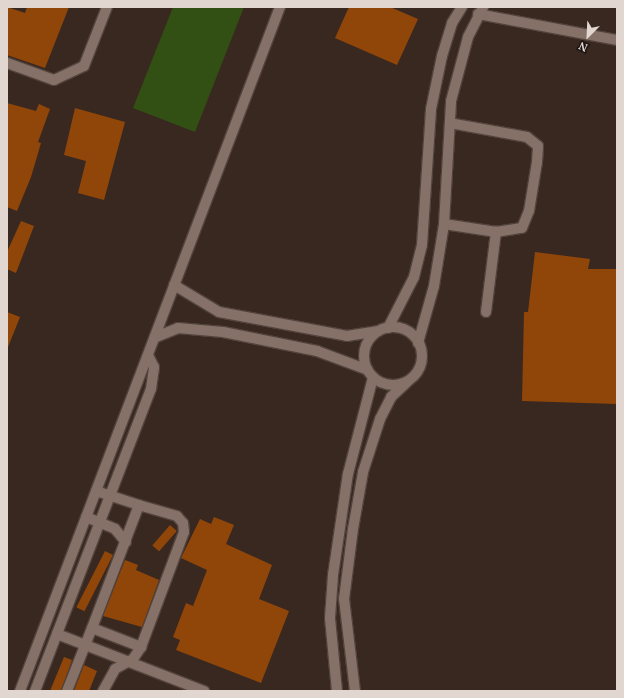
<!DOCTYPE html>
<html>
<head>
<meta charset="utf-8">
<style>
  body { margin:0 }
  #map { position:relative; width:624px; height:698px; overflow:hidden; background:#392820; font-family:"PT Serif",serif }
  div>[style] { position:absolute }
  .green>* { inset:0; background:#324f14 }
  .building>* { inset:0; background:#914609; transform-origin:0 0 }
  .roads { filter:drop-shadow(1px 0 #52433d) drop-shadow(-1px 0 #52433d) drop-shadow(0 1px #52433d) drop-shadow(0 -1px #52433d) }
  .minor>* { height:10px; margin:-5px; padding:0 5px; transform-origin:5px; border-radius:5px; background:#857167 }
  .minor>.ring { margin:-5px; padding:0; box-sizing:content-box; background:none; border:10px solid #857167; border-radius:50% }
  span { translate:-50% -50%; white-space:nowrap; text-align:center; line-height:1.15; -webkit-text-stroke:3.5px #1a130f; paint-order:stroke }
  .frame { position:absolute; inset:0; border:8px solid #e2d6d1; pointer-events:none }
  .north { position:absolute; left:568px; top:16px; width:40px; height:40px; -webkit-text-stroke:3px #1a130f; paint-order:stroke; rotate:204deg; font-size:11px; font-weight:700; line-height:16px; text-align:center; color:#e2d6d1 }
  .north::after { content:''; display:block; margin:auto; width:14px; height:18px; background:#e2d6d1; clip-path:polygon(50% 0,100% 100%,50% 72%,0 100%) }
</style>
</head>
<body>
<div id="map">
  <div class="green">
    <div style="clip-path:polygon(173px 7px,244px 7px,195px 132px,133px 108px)"></div>
  </div>
  <div class="building">
    <div style="clip-path:polygon(7px 7px,25px 13px,27px 7px,69px 7px,45px 68px,7px 55px)"></div>
    <div style="clip-path:polygon(349px 7px,390px 7px,418px 19px,397px 65px,335px 38px)"></div>
    <div style="clip-path:polygon(7px 103px,36px 111px,39px 104px,50px 109px,38px 142px,41px 143px,31px 177px,17px 211px,7px 207px)"></div>
    <div style="clip-path:polygon(75px 108px,125px 122px,104px 200px,78px 193px,86px 161px,64px 155px)"></div>
    <div style="clip-path:polygon(21px 221px,34px 226px,16px 273px,7px 269px,7px 252px)"></div>
    <div style="clip-path:polygon(535px 252px,590px 259px,588px 269px,617px 269px,617px 404px,522px 401px,524px 312px,528px 312px)"></div>
    <div style="clip-path:polygon(7px 312px,20px 317px,8px 347px,7px 347px)"></div>
    <div style="clip-path:polygon(214px 517px,234px 525px,226px 544px,272px 565px,259px 599px,289px 611px,261px 683px,176px 650px,180px 640px,173px 637px,186px 603px,193px 606px,207px 570px,181px 558px,200px 519px,211px 524px)"></div>
    <div style="left:170px;top:525px;width:9px;height:27px;rotate:41deg"></div>
    <div style="left:105px;top:551px;width:9px;height:63px;rotate:27deg"></div>
    <div style="clip-path:polygon(125px 560px,138px 565px,136px 570px,159px 580px,142px 627px,103px 616px)"></div>
    <div style="clip-path:polygon(64px 657px,72px 660px,61px 691px,50px 691px)"></div>
    <div style="clip-path:polygon(84px 665px,97px 671px,89px 691px,74px 691px)"></div>
  </div>
  <div class="roads">
    <div class="minor">
      <div style="left:478px;top:14px;width:141px;rotate:10.6deg"></div>
      <div style="left:7px;top:63px;width:50px;rotate:19.9deg"></div>
      <div style="left:54px;top:80px;width:33px;rotate:-25deg"></div>
      <div style="left:84px;top:66px;width:63px;rotate:-68.7deg"></div>
      <div style="left:444px;top:224px;width:53px;rotate:8.7deg"></div>
      <div style="left:496px;top:232px;width:26px;rotate:-9deg"></div>
      <div style="left:522px;top:228px;width:18px;rotate:-68deg"></div>
      <div style="left:529px;top:211px;width:50px;rotate:-80.7deg"></div>
      <div style="left:537px;top:162px;width:16px;rotate:-86deg"></div>
      <div style="left:538px;top:146px;width:14px;rotate:-141deg"></div>
      <div style="left:527px;top:137px;width:78px;rotate:-169.7deg"></div>
      <div style="left:174px;top:285px;width:52px;rotate:31deg"></div>
      <div style="left:219px;top:312px;width:130px;rotate:10.6deg"></div>
      <div style="left:347px;top:336px;width:32px;rotate:-9deg"></div>
      <div style="left:486px;top:312px;width:81px;rotate:-82.9deg"></div>
      <div class="ring" style="left:364px;top:327px;width:48px;height:48px"></div>
      <div style="left:388px;top:328px;width:57px;rotate:-63deg"></div>
      <div style="left:414px;top:277px;width:33px;rotate:-76deg"></div>
      <div style="left:422px;top:245px;width:136px;rotate:-86.2deg"></div>
      <div style="left:431px;top:109px;width:54px;rotate:-78.3deg"></div>
      <div style="left:442px;top:56px;width:34px;rotate:-73deg"></div>
      <div style="left:452px;top:23px;width:19px;rotate:-58deg"></div>
      <div style="left:156px;top:337px;width:24px;rotate:-22deg"></div>
      <div style="left:178px;top:328px;width:45px;rotate:5.1deg"></div>
      <div style="left:223px;top:332px;width:96px;rotate:11.4deg"></div>
      <div style="left:317px;top:351px;width:54px;rotate:20.4deg"></div>
      <div style="left:418px;top:343px;width:59px;rotate:-74.3deg"></div>
      <div style="left:434px;top:286px;width:63px;rotate:-80.8deg"></div>
      <div style="left:444px;top:224px;width:123px;rotate:-86.7deg"></div>
      <div style="left:451px;top:101px;width:66px;rotate:-75.1deg"></div>
      <div style="left:468px;top:37px;width:34px;rotate:-63deg"></div>
      <div style="left:96px;top:491px;width:45px;rotate:18deg"></div>
      <div style="left:86px;top:517px;width:31px;rotate:22deg"></div>
      <div style="left:115px;top:529px;width:17px;rotate:50deg"></div>
      <div style="left:57px;top:634px;width:158px;rotate:21.2deg"></div>
      <div style="left:20px;top:691px;width:732px;rotate:-69.19deg"></div>
      <div style="left:35px;top:691px;width:324px;rotate:-69deg"></div>
      <div style="left:151px;top:389px;width:22px;rotate:-82deg"></div>
      <div style="left:154px;top:367px;width:11px;rotate:-117deg"></div>
      <div style="left:67px;top:691px;width:68px;rotate:-68.4deg"></div>
      <div style="left:103px;top:691px;width:25px;rotate:-61deg"></div>
      <div style="left:115px;top:669px;width:21px;rotate:-29deg"></div>
      <div style="left:133px;top:659px;width:14px;rotate:-56deg"></div>
      <div style="left:141px;top:647px;width:123px;rotate:-69.5deg"></div>
      <div style="left:184px;top:532px;width:9px;rotate:-96deg"></div>
      <div style="left:183px;top:523px;width:9px;rotate:-131deg"></div>
      <div style="left:177px;top:516px;width:40px;rotate:-164deg"></div>
      <div style="left:139px;top:505px;width:132px;rotate:110.9deg"></div>
      <div style="left:92px;top:628px;width:53px;rotate:21.2deg"></div>
      <div style="left:337px;top:691px;width:73px;rotate:-95.5deg"></div>
      <div style="left:330px;top:618px;width:43px;rotate:-86deg"></div>
      <div style="left:333px;top:575px;width:102px;rotate:-81.6deg"></div>
      <div style="left:348px;top:474px;width:100px;rotate:-75.5deg"></div>
      <div style="left:355px;top:691px;width:93px;rotate:-96.8deg"></div>
      <div style="left:344px;top:599px;width:71px;rotate:-82.7deg"></div>
      <div style="left:353px;top:529px;width:58px;rotate:-80deg"></div>
      <div style="left:363px;top:472px;width:56px;rotate:-72.2deg"></div>
      <div style="left:380px;top:419px;width:25px;rotate:-63deg"></div>
      <div style="left:391px;top:397px;width:22px;rotate:-43deg"></div>
    </div>
  </div>
  <div class="frame"></div>
  <div class="north">N</div>
</div>
</body>
</html>
